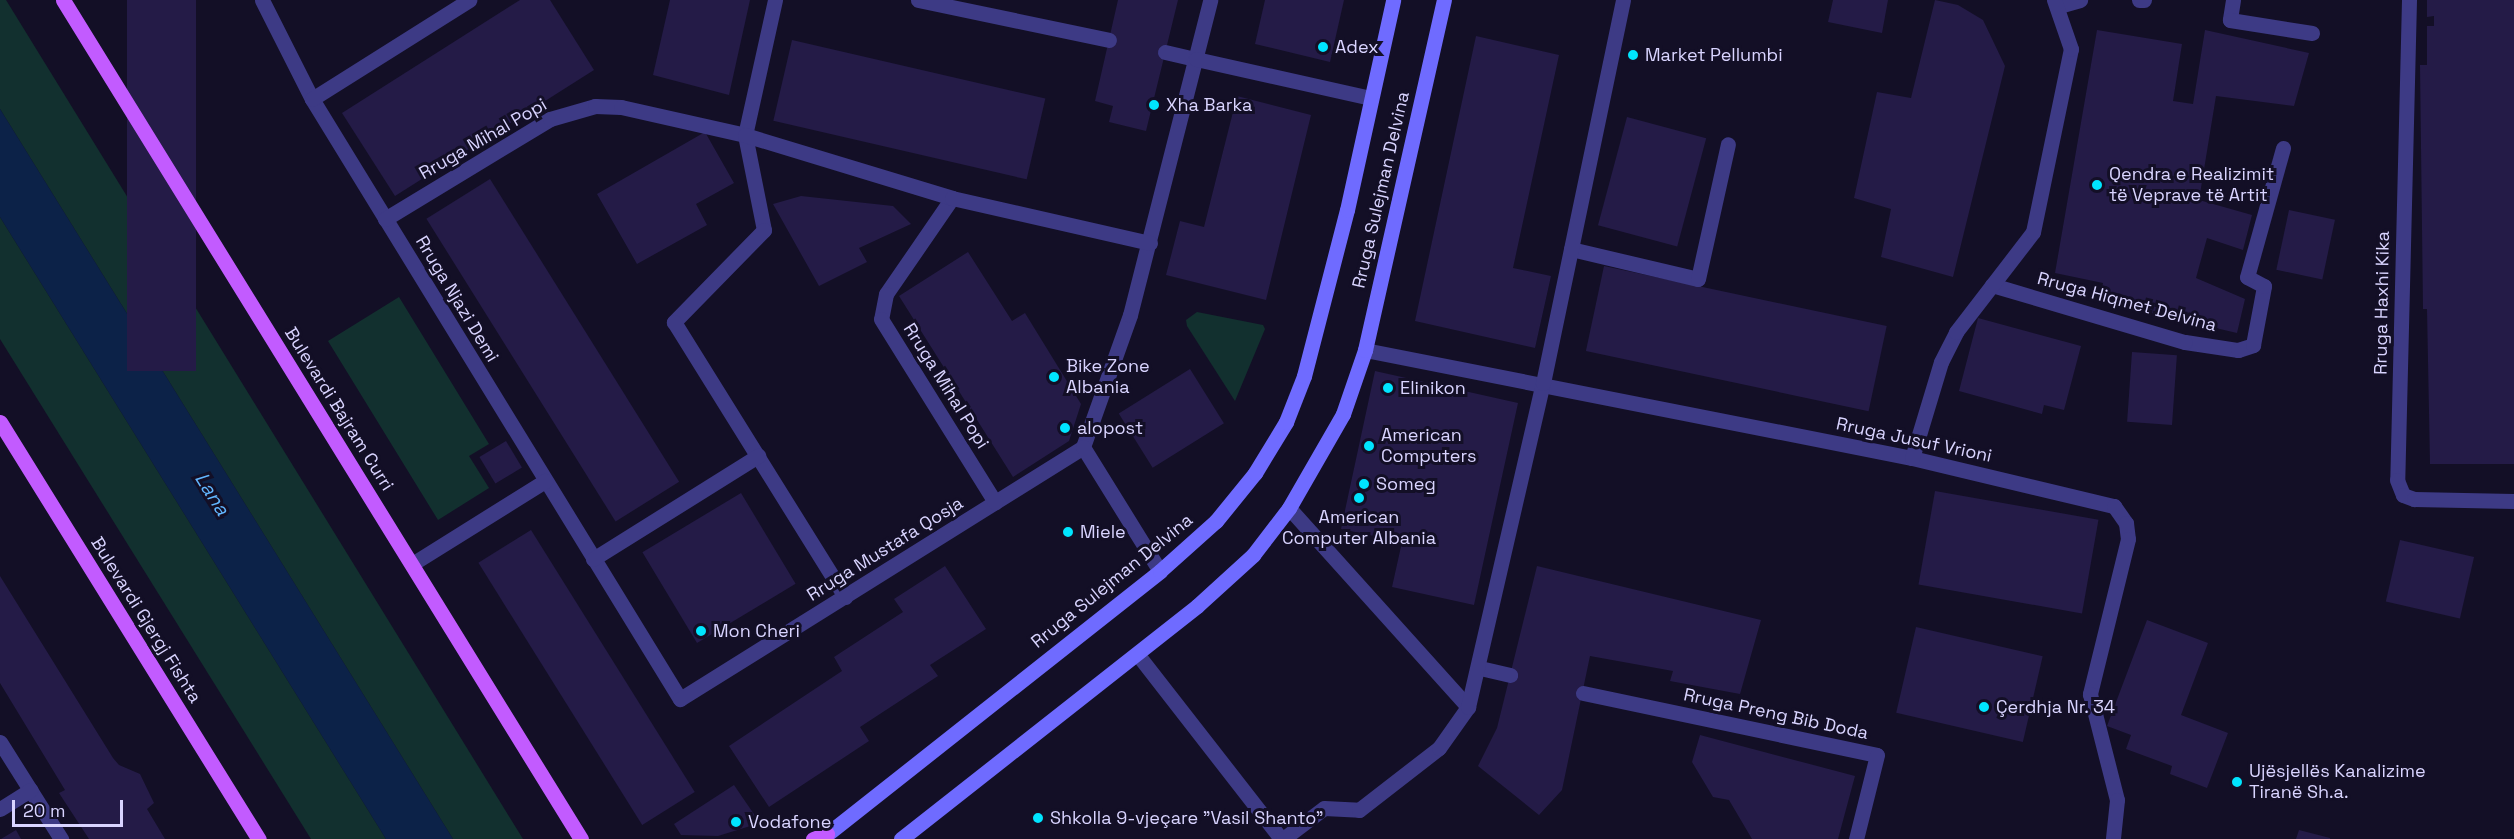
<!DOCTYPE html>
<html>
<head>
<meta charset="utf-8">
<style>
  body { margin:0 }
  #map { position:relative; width:2514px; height:839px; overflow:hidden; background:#130f26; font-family:"Space Grotesk",sans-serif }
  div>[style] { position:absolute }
  .green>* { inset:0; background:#12302f }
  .water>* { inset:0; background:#0c2248 }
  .building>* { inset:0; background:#241b47; transform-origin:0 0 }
  .lane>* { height:15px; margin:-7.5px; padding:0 7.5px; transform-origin:7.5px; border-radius:7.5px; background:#3d3a85 }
  .street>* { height:15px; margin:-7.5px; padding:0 7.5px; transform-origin:7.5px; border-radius:7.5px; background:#3d3a85 }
  .secondary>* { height:15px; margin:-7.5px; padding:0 7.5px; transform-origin:7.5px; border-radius:7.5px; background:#6f6bff }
  .primary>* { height:15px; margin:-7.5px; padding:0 7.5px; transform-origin:7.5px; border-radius:7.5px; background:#c25bff }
  .dots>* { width:16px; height:16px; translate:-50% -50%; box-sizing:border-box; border:3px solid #130f26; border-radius:50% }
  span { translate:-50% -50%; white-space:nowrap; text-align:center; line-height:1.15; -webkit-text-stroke:6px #130f26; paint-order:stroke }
  .poi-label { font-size:18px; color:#d9d4ff }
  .left { translate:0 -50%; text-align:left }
  .street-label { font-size:18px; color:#d9d4ff }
  .water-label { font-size:20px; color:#62b6ff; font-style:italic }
  .scale { position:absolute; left:12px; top:800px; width:111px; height:27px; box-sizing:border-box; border:3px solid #d9d4ff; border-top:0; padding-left:8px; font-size:18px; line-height:21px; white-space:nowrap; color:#d9d4ff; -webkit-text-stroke:4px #130f26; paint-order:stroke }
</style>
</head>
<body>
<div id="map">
  <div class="green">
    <div style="clip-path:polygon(0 0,6px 0,523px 839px,453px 839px,0 109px)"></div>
    <div style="clip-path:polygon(0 217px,386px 839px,311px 839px,0 339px)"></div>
    <div style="clip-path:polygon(399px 297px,489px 444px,469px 456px,489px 488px,438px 520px,328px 341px)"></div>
    <div style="clip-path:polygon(1197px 312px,1263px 325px,1265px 329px,1235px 401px,1187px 326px,1186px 320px)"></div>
  </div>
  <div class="water">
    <div style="clip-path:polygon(0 109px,453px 839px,386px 839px,0 217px)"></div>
  </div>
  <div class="building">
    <div style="left:127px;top:0;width:69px;height:371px"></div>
    <div style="clip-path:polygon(520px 0,550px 0,594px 70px,395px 196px,342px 113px)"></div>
    <div style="clip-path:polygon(670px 0,750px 0,729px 95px,653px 75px)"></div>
    <div style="clip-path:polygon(1118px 0,1178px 0,1146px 131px,1109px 122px,1113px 106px,1095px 101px)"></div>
    <div style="clip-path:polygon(1265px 0,1344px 0,1330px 62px,1255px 44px)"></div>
    <div style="clip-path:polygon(1833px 0,1888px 0,1882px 33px,1828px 22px)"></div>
    <div style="clip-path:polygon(1935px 0,1958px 5px,1983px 20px,2005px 66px,1953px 277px,1881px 257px,1891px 209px,1854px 198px,1877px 92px,1911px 98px)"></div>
    <div style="clip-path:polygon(2427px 0,2514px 0,2514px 464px,2430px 464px,2427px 309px,2423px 309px,2420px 65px,2427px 65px,2427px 26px,2434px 26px,2434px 16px,2427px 17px)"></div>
    <div style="clip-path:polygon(2097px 30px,2182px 44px,2173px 101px,2193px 104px,2205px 30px,2309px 53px,2294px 106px,2216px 96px,2199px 200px,2252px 215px,2243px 250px,2207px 238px,2196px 278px,2245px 299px,2237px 333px,2100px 301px,2103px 283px,2055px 273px)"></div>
    <div style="clip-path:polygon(1476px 36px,1559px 55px,1513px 268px,1551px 276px,1535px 348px,1415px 321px)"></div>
    <div style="left:792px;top:40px;width:260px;height:83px;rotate:13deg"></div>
    <div style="clip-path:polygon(1237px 96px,1311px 115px,1266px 300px,1166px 275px,1180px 221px,1204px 227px)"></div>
    <div style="left:1627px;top:117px;width:82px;height:112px;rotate:15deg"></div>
    <div style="clip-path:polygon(705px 132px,734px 183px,696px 204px,707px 225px,637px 264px,597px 194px)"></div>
    <div style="left:490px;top:179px;width:357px;height:75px;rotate:58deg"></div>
    <div style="clip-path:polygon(801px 196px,893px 206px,911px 224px,859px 248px,867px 262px,819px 286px,773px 204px)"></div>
    <div style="left:2289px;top:210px;width:47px;height:61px;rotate:12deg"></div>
    <div style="clip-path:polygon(968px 252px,1012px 321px,1025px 313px,1081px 404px,1069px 441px,1013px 477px,899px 296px)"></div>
    <div style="left:1604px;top:266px;width:289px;height:87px;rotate:12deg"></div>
    <div style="clip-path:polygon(1978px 318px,2081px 346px,2064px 410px,2044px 405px,2042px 414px,1959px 391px)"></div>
    <div style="left:2132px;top:352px;width:45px;height:70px;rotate:4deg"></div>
    <div style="left:1190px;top:369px;width:64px;height:84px;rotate:58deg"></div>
    <div style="clip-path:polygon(1375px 371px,1518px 403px,1474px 605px,1392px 587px,1402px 542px,1341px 529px)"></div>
    <div style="left:506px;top:441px;width:31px;height:31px;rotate:59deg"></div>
    <div style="left:1935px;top:491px;width:166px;height:95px;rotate:10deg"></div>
    <div style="left:741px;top:493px;width:106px;height:115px;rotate:59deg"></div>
    <div style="left:531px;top:530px;width:309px;height:62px;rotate:58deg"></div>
    <div style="left:2400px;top:540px;width:76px;height:63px;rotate:13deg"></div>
    <div style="clip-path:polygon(945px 566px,986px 629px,930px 665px,938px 676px,860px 727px,869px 741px,769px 807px,729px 746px,842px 671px,834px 657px,903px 612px,894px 599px)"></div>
    <div style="clip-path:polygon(1537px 566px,1761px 620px,1740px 694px,1670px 681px,1673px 671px,1590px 656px,1562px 790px,1539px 815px,1478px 766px,1497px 728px)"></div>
    <div style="clip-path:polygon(0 576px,113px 758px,119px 765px,140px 774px,154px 803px,147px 809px,165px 839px,89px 839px,59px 793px,65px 790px,0 683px)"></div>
    <div style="clip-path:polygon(2147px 620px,2208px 643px,2181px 715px,2228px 733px,2207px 788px,2170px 774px,2172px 766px,2126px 749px,2131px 735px,2107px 726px)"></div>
    <div style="left:1916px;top:627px;width:130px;height:88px;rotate:13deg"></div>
    <div style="clip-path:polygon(1700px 735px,1855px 776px,1838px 839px,1752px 839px,1729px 800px,1713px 797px,1692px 762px)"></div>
    <div style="clip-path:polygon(734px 785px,760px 823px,718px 836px,681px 835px,674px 824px)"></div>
    <div style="clip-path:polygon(16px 830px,21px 839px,1px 839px)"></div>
    <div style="clip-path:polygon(2299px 830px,2330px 838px,2330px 839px,2296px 839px)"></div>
  </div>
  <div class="lane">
    <div style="left:2139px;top:0;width:5px"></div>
    <div style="left:2233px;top:0;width:20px;rotate:99deg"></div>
    <div style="left:2230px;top:20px;width:83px;rotate:9deg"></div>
    <div style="left:2059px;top:6px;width:22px;rotate:-16deg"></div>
    <div style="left:1165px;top:52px;width:32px;rotate:13deg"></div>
    <div style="left:1571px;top:249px;width:130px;rotate:13.3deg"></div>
    <div style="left:1698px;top:279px;width:138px;rotate:-77.5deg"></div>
    <div style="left:2185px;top:342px;width:54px;rotate:8.6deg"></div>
    <div style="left:2238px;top:350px;width:16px;rotate:-18deg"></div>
    <div style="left:2253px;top:345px;width:60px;rotate:-79.4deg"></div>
    <div style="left:2264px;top:286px;width:19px;rotate:-152deg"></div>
    <div style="left:2247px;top:277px;width:134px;rotate:-74.4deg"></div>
    <div style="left:1480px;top:668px;width:31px;rotate:13deg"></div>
  </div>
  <div class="street">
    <div style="left:262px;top:0;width:111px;rotate:63.2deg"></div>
    <div style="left:312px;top:99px;width:704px;rotate:58.48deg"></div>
    <div style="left:680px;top:699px;width:475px;rotate:-32deg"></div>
    <div style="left:1083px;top:447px;width:140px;rotate:-70.4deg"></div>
    <div style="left:1130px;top:315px;width:325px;rotate:-75.7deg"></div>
    <div style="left:775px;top:0;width:138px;rotate:102.5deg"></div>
    <div style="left:745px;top:135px;width:97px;rotate:78.7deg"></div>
    <div style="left:764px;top:230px;width:129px;rotate:134.4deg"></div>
    <div style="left:674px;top:322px;width:324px;rotate:58.1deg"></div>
    <div style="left:918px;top:0;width:195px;rotate:11.8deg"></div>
    <div style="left:2409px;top:0;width:480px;rotate:91.4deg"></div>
    <div style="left:2397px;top:480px;width:16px;rotate:68deg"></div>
    <div style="left:2403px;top:495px;width:12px;rotate:20deg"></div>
    <div style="left:2414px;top:499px;width:100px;rotate:1.1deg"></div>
    <div style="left:1196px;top:59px;width:179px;rotate:12.6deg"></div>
    <div style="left:312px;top:99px;width:186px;rotate:-32.2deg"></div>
    <div style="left:952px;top:198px;width:116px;rotate:124.5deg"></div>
    <div style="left:886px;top:294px;width:25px;rotate:101deg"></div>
    <div style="left:881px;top:319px;width:216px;rotate:58.1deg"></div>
    <div style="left:385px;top:219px;width:193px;rotate:-31.2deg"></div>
    <div style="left:550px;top:119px;width:47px;rotate:-16.1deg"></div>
    <div style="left:595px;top:106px;width:26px;rotate:2deg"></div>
    <div style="left:621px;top:107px;width:127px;rotate:12.7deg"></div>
    <div style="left:745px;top:135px;width:216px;rotate:16.9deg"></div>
    <div style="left:952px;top:198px;width:203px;rotate:12.8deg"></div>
    <div style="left:1992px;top:285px;width:201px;rotate:16.5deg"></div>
    <div style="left:1365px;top:350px;width:558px;rotate:11.17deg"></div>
    <div style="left:1912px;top:458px;width:208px;rotate:13.4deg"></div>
    <div style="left:2114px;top:506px;width:21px;rotate:55deg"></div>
    <div style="left:2126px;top:523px;width:16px;rotate:83deg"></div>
    <div style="left:2128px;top:539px;width:160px;rotate:103.8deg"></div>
    <div style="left:2090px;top:694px;width:109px;rotate:75.7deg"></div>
    <div style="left:2117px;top:800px;width:39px;rotate:96deg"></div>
    <div style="left:1083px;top:447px;width:146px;rotate:58.2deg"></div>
    <div style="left:1912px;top:458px;width:100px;rotate:-73.2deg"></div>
    <div style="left:1941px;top:362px;width:34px;rotate:-63deg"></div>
    <div style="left:1956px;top:332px;width:126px;rotate:-52.4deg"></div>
    <div style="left:2033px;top:232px;width:187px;rotate:-78.3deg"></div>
    <div style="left:2071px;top:49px;width:52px;rotate:-109.1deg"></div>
    <div style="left:1289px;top:508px;width:268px;rotate:48deg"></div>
    <div style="left:593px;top:559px;width:195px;rotate:-32deg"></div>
    <div style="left:412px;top:564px;width:157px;rotate:-32deg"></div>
    <div style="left:1138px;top:655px;width:233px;rotate:52.1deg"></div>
    <div style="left:1583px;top:693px;width:300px;rotate:11.9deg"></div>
    <div style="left:1877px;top:755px;width:87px;rotate:104deg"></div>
    <div style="left:0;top:742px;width:115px;rotate:57.8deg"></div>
    <div style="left:0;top:809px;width:36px;rotate:-32deg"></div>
    <div style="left:1283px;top:839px;width:51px;rotate:-37.1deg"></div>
    <div style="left:1324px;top:808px;width:35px;rotate:3deg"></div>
    <div style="left:1359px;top:810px;width:101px;rotate:-37.8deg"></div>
    <div style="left:1439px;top:748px;width:50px;rotate:-54.7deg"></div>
    <div style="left:1468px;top:707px;width:333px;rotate:-77deg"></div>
    <div style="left:1543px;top:383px;width:391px;rotate:-78.2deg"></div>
  </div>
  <div class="secondary">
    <div style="left:821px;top:839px;width:432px;rotate:-38.3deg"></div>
    <div style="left:1160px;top:571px;width:75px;rotate:-41.8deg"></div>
    <div style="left:1216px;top:521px;width:62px;rotate:-50.9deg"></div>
    <div style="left:1255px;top:473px;width:60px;rotate:-58.7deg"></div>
    <div style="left:1286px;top:422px;width:49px;rotate:-68.6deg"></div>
    <div style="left:1304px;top:376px;width:171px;rotate:-75.5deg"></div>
    <div style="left:1347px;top:210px;width:215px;rotate:-77.6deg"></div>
    <div style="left:901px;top:839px;width:377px;rotate:-38.2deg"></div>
    <div style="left:1197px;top:606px;width:76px;rotate:-42.3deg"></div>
    <div style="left:1253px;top:555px;width:59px;rotate:-52.5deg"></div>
    <div style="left:1289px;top:508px;width:108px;rotate:-60.1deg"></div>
    <div style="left:1343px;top:414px;width:68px;rotate:-71deg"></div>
    <div style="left:1365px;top:350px;width:359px;rotate:-77.3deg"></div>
  </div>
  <div class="primary">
    <div style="left:63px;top:0;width:986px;rotate:58.31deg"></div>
    <div style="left:0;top:422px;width:491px;rotate:58.2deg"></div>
    <div style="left:813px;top:839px;width:15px;rotate:-20deg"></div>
  </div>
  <div class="dots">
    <div style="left:1323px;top:47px;background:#00e5ff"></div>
    <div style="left:1633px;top:55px;background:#00e5ff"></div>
    <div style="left:1154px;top:105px;background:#00e5ff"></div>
    <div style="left:2097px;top:185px;background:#00e5ff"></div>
    <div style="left:1054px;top:377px;background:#00e5ff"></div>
    <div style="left:1388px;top:388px;background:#00e5ff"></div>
    <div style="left:1065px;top:428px;background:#00e5ff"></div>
    <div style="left:1369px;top:446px;background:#00e5ff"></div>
    <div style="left:1364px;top:484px;background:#00e5ff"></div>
    <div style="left:1359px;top:498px;background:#00e5ff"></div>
    <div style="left:1068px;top:532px;background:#00e5ff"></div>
    <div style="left:701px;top:631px;background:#00e5ff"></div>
    <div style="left:1984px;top:707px;background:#00e5ff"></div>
    <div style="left:2237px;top:782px;background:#00e5ff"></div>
    <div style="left:1038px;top:818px;background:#00e5ff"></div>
    <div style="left:736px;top:822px;background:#00e5ff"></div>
  </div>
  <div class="poi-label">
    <span class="left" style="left:1335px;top:47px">Adex</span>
    <span class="left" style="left:1645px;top:55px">Market Pellumbi</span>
    <span class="left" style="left:1166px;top:105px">Xha Barka</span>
    <span class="left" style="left:2109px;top:185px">Qendra e Realizimit<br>të Veprave të Artit</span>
    <span class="left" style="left:1066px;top:377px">Bike Zone<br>Albania</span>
    <span class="left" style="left:1400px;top:388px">Elinikon</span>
    <span class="left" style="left:1077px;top:428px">alopost</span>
    <span class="left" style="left:1381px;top:446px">American<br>Computers</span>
    <span class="left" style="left:1376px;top:484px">Someg</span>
    <span style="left:1359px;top:528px">American<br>Computer Albania</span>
    <span class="left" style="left:1080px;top:532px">Miele</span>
    <span class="left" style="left:713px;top:631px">Mon Cheri</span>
    <span class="left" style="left:1996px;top:707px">Çerdhja Nr. 34</span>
    <span class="left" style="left:2249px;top:782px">Ujësjellës Kanalizime<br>Tiranë Sh.a.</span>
    <span class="left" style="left:1050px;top:818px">Shkolla 9-vjeçare "Vasil Shanto"</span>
    <span class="left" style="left:748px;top:822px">Vodafone</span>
  </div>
  <div class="street-label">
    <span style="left:483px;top:139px;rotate:-30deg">Rruga Mihal Popi</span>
    <span style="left:1381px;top:190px;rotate:-77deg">Rruga Sulejman Delvina</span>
    <span style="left:457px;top:299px;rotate:59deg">Rruga Njazi Demi</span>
    <span style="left:2127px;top:302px;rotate:15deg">Rruga Hiqmet Delvina</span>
    <span style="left:2382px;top:303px;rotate:-89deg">Rruga Haxhi Kika</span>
    <span style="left:946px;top:386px;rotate:58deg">Rruga Mihal Popi</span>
    <span style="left:339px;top:409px;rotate:58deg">Bulevardi Bajram Curri</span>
    <span style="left:1914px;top:440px;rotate:12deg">Rruga Jusuf Vrioni</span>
    <span style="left:885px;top:549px;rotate:-32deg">Rruga Mustafa Qosja</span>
    <span style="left:1112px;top:581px;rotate:-39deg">Rruga Sulejman Delvina</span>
    <span style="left:146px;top:620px;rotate:58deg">Bulevardi Gjergj Fishta</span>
    <span style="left:1776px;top:714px;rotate:12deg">Rruga Preng Bib Doda</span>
  </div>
  <div class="water-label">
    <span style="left:212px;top:494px;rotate:58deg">Lana</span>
  </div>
  <div class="scale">20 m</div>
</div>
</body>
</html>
